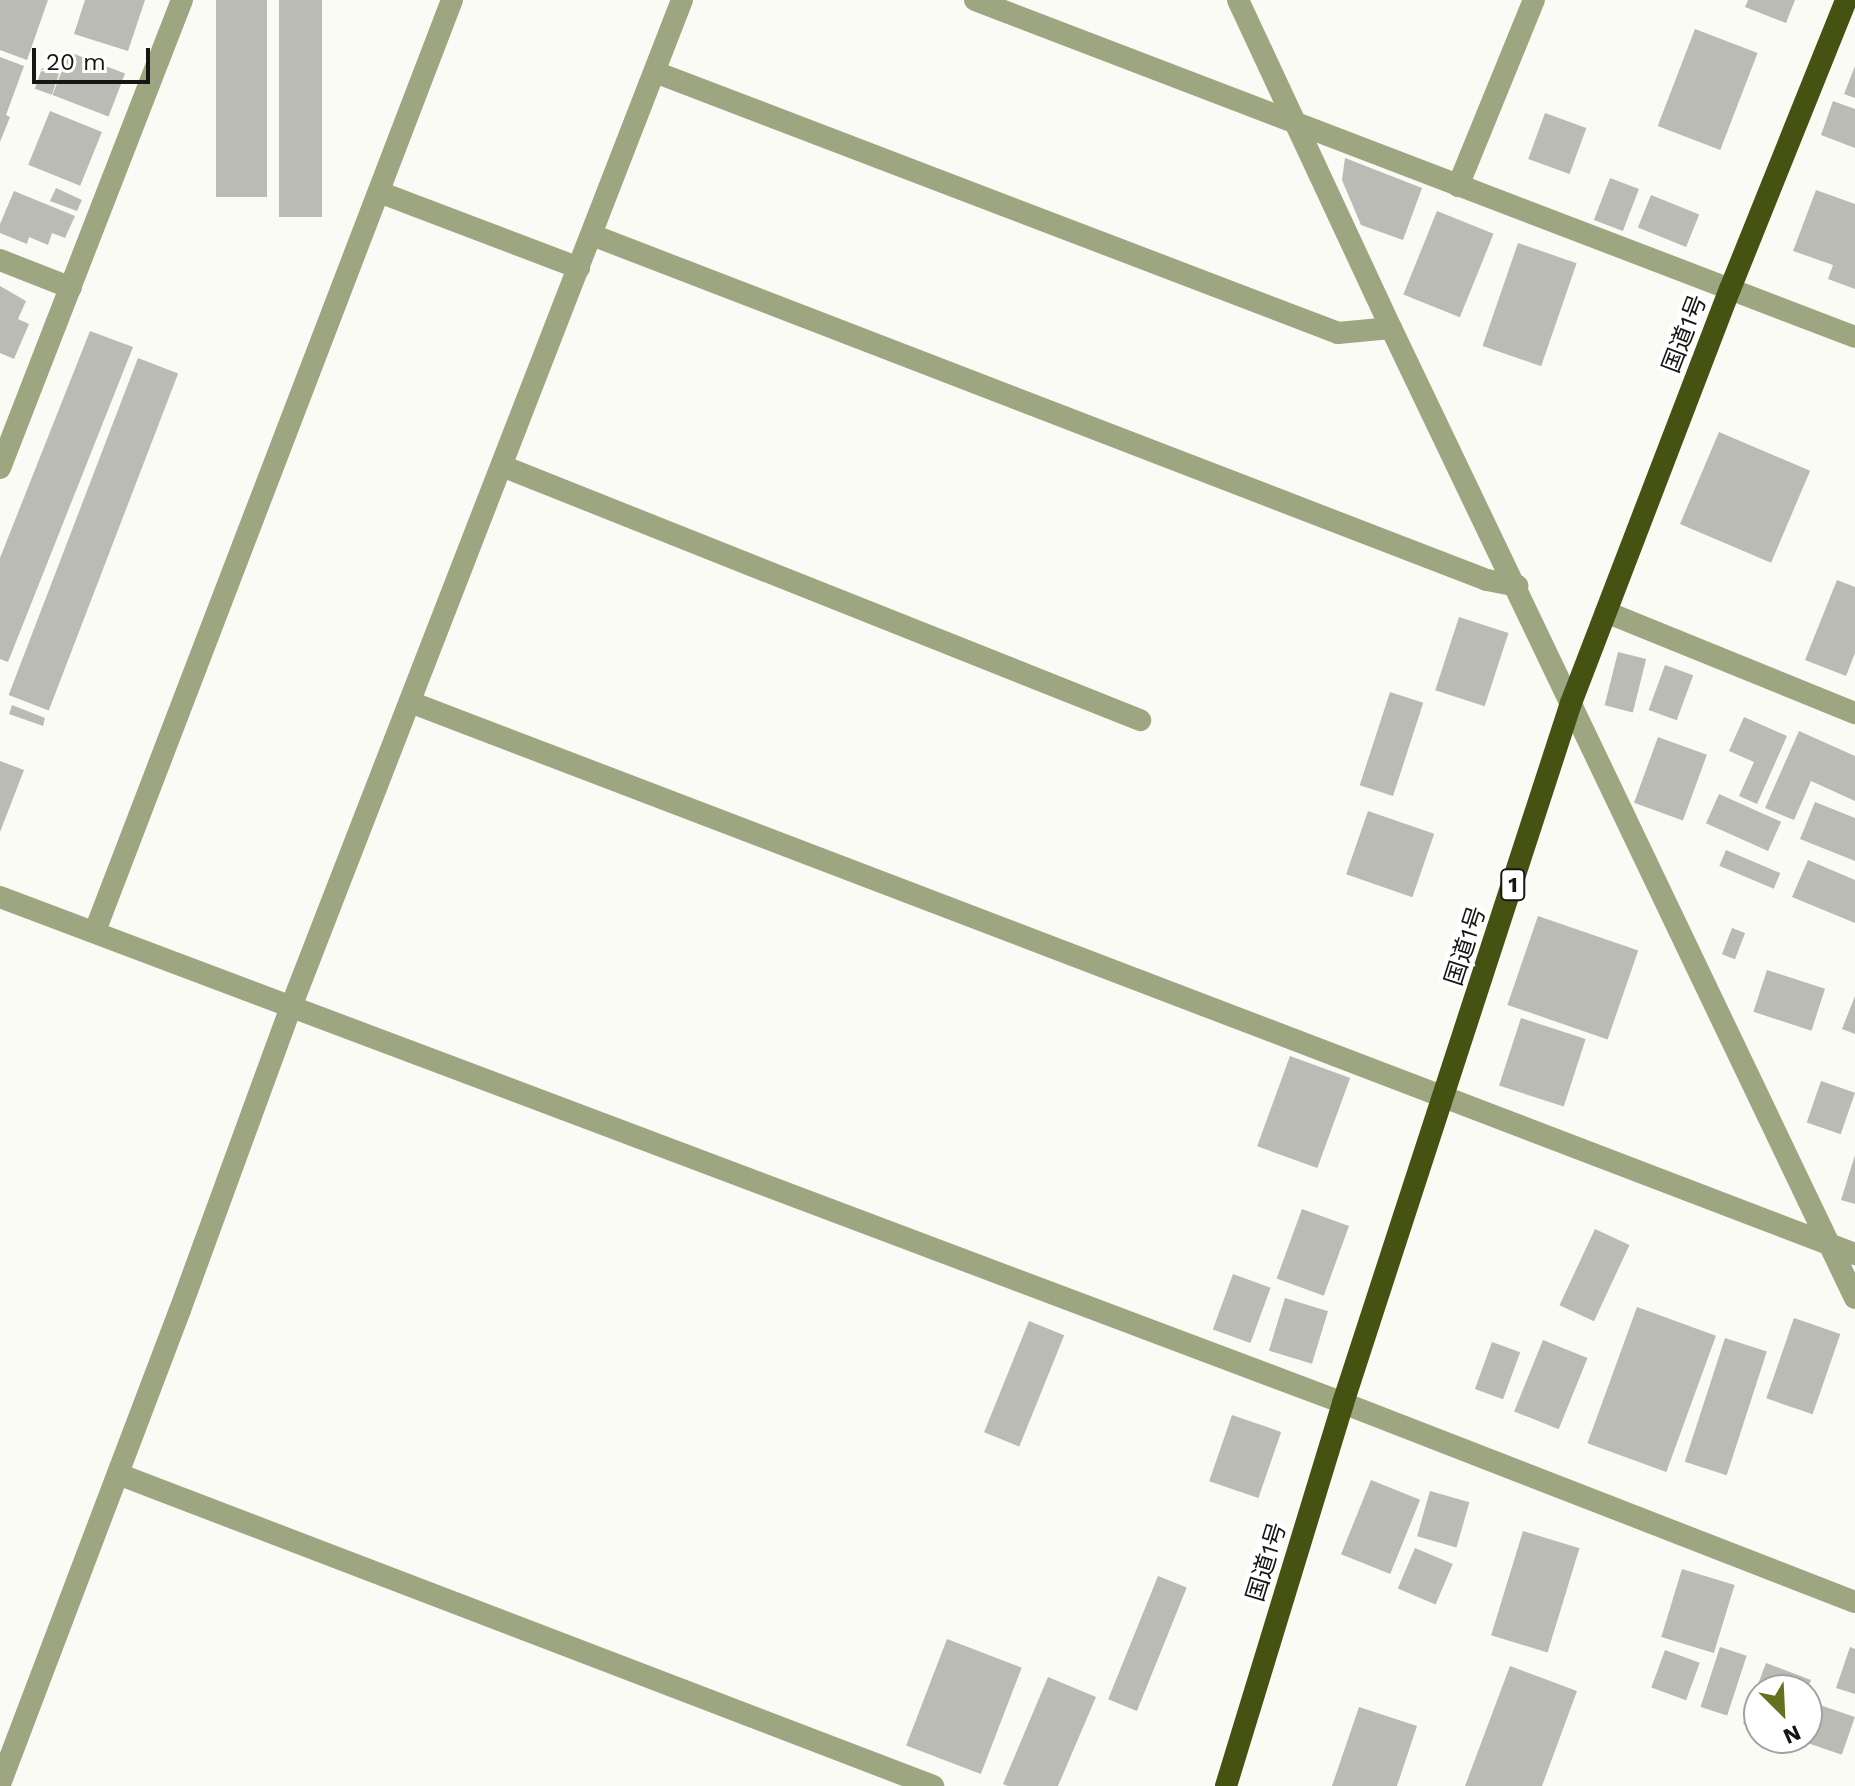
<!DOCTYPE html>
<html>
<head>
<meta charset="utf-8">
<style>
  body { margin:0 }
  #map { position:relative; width:1855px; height:1786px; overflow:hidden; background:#f9fbf4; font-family:"Work Sans","Noto Sans JP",sans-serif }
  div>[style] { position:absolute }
  .building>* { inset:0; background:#b9bbb4; transform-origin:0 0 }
  .service>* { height:22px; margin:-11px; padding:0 11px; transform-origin:11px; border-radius:11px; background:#9da681 }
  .minor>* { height:22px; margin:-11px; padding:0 11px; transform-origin:11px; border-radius:11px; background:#9da681 }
  .tertiary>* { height:22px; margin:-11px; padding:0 11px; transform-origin:11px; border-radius:11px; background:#9da681 }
  .trunk>* { height:22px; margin:-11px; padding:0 11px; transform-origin:11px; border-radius:11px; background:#465212 }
  span { translate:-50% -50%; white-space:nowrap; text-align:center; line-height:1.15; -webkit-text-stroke:8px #fff; paint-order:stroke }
  .shield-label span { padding:2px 6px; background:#fff; border:2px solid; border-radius:6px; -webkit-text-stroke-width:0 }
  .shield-label { font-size:22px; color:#161614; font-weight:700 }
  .street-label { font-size:24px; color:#161614 }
  .north { position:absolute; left:1743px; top:1674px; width:80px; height:80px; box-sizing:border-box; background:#fff; border:2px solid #a2a2a1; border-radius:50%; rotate:156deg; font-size:22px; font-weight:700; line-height:32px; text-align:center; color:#161614 }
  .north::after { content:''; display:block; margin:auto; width:28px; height:36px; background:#63721e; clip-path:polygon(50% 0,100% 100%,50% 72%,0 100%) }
  .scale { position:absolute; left:32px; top:48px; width:118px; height:36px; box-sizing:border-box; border:4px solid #161614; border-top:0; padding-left:10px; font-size:24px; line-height:28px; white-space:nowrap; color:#161614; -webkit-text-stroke:6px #fff; paint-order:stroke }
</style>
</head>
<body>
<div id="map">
  <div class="building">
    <div style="clip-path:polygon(0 0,48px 0,27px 60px,0 50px)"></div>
    <div style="clip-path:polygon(85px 0,145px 0,128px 51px,74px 34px)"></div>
    <div style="left:216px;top:0;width:51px;height:197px"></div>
    <div style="left:279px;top:0;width:43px;height:217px"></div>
    <div style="clip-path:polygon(1748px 0,1795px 0,1786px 23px,1745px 7px)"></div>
    <div style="left:1695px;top:29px;width:67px;height:104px;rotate:21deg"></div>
    <div style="left:69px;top:52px;width:60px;height:46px;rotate:21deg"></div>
    <div style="clip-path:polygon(0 57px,24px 66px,6px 115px,10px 117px,0 142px)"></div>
    <div style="clip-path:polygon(1855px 66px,1855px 98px,1844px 94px)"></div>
    <div style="left:42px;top:68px;width:18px;height:22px;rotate:19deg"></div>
    <div style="clip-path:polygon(1833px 101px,1855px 109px,1855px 148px,1821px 135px)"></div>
    <div style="left:50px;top:111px;width:56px;height:58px;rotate:22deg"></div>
    <div style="left:1545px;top:113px;width:44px;height:49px;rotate:20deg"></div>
    <div style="clip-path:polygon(1345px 158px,1422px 188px,1403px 240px,1361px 225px,1342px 180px)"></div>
    <div style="left:1610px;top:178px;width:31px;height:45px;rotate:21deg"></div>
    <div style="clip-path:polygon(56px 188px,82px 200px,77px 211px,50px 201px)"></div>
    <div style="clip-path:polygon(1816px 190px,1855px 204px,1855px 289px,1828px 279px,1833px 265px,1793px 251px)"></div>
    <div style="clip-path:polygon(14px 191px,75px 216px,65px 238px,52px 233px,48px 245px,29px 237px,27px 244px,0 233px,0 224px)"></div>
    <div style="left:1651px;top:195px;width:52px;height:35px;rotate:22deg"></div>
    <div style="left:1437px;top:211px;width:61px;height:90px;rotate:22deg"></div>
    <div style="left:1518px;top:243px;width:62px;height:109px;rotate:19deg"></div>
    <div style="clip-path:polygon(0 286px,26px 301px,18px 319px,29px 324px,14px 359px,0 353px)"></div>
    <div style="clip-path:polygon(90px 331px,133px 347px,8px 662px,0 659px,0 558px)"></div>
    <div style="left:138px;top:358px;width:43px;height:361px;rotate:21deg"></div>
    <div style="left:1719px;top:432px;width:99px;height:100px;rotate:23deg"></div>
    <div style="clip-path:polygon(1837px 580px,1855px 587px,1855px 653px,1846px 676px,1805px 660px)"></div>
    <div style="left:1459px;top:617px;width:52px;height:77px;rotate:18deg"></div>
    <div style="left:1618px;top:652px;width:29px;height:55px;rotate:14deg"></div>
    <div style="left:1665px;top:665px;width:30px;height:48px;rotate:20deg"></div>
    <div style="left:1390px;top:692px;width:35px;height:98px;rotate:18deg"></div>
    <div style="clip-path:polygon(12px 705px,45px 718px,43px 726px,9px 714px)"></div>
    <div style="clip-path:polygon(1744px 717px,1787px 736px,1757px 804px,1739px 796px,1754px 762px,1729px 751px)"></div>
    <div style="clip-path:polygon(1799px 731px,1855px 756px,1855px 801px,1811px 781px,1794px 820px,1765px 808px)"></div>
    <div style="left:1658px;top:737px;width:52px;height:70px;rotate:20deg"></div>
    <div style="clip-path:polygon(0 761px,24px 770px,0 832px)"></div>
    <div style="left:1719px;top:794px;width:68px;height:32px;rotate:24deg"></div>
    <div style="clip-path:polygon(1815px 802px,1855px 818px,1855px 861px,1800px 839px)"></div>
    <div style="left:1368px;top:811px;width:70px;height:67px;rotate:19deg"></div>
    <div style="left:1726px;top:850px;width:59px;height:17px;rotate:23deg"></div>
    <div style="clip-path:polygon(1808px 860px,1855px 880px,1855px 923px,1792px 897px)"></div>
    <div style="left:1538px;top:916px;width:106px;height:94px;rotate:19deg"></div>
    <div style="left:1732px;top:928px;width:14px;height:28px;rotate:21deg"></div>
    <div style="left:1767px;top:970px;width:61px;height:44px;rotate:18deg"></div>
    <div style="clip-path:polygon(1855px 996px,1855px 1034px,1842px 1029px)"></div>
    <div style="left:1521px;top:1018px;width:68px;height:71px;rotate:18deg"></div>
    <div style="left:1290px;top:1056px;width:64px;height:96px;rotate:20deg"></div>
    <div style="left:1821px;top:1081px;width:36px;height:44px;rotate:19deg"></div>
    <div style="clip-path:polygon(1855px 1155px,1855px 1204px,1841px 1200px)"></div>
    <div style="left:1302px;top:1209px;width:50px;height:74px;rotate:20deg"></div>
    <div style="left:1595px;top:1229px;width:38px;height:84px;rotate:25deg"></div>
    <div style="left:1233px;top:1274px;width:40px;height:59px;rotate:20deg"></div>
    <div style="left:1285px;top:1298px;width:45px;height:55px;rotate:17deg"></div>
    <div style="left:1637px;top:1307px;width:84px;height:145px;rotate:20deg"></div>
    <div style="left:1794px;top:1318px;width:49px;height:85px;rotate:19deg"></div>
    <div style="left:1029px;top:1321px;width:38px;height:120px;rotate:22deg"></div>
    <div style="left:1725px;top:1338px;width:44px;height:130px;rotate:18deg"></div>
    <div style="left:1543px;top:1340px;width:48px;height:77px;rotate:22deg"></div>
    <div style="left:1492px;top:1342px;width:30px;height:50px;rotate:20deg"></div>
    <div style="left:1232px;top:1415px;width:52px;height:70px;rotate:19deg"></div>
    <div style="left:1371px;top:1480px;width:53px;height:80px;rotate:22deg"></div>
    <div style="left:1430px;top:1491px;width:41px;height:47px;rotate:16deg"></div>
    <div style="left:1523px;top:1531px;width:59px;height:109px;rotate:17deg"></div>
    <div style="left:1415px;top:1548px;width:41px;height:44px;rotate:23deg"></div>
    <div style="left:1682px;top:1569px;width:55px;height:71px;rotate:17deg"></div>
    <div style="left:1158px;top:1576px;width:31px;height:133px;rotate:22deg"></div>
    <div style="left:947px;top:1639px;width:80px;height:114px;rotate:21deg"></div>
    <div style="left:1720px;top:1647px;width:28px;height:63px;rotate:18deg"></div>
    <div style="clip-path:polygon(1850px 1647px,1855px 1649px,1855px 1694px,1836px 1688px)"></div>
    <div style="left:1665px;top:1650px;width:37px;height:40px;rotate:20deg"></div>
    <div style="clip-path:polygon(1766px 1663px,1811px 1680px,1807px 1690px,1759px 1690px,1759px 1730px,1743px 1724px)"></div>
    <div style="clip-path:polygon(1510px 1666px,1577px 1691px,1542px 1786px,1465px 1786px)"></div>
    <div style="clip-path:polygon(1048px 1677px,1096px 1697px,1058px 1786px,1008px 1786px,1003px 1784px)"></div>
    <div style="left:1817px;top:1704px;width:40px;height:40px;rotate:19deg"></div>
    <div style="clip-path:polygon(1359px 1707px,1417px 1726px,1397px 1786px,1332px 1786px)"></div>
  </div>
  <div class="service">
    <div style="left:1458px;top:186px;width:201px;rotate:-67.8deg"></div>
  </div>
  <div class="minor">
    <div style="left:975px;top:0;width:942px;rotate:20.95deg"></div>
    <div style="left:1238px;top:0;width:362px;rotate:65deg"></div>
    <div style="left:1391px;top:328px;width:1075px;rotate:64.44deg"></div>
    <div style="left:655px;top:72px;width:731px;rotate:20.91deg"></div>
    <div style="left:1338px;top:333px;width:53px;rotate:-5.4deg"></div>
    <div style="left:379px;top:192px;width:214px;rotate:20.8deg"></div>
    <div style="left:592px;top:235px;width:959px;rotate:21.08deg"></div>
    <div style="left:1487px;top:580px;width:31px;rotate:11deg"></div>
    <div style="left:0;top:260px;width:76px;rotate:21.5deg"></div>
    <div style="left:502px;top:466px;width:687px;rotate:21.71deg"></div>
    <div style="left:0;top:468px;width:502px;rotate:-68.75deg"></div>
    <div style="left:1606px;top:612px;width:269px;rotate:22.1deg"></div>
    <div style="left:410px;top:702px;width:1547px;rotate:20.91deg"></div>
    <div style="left:95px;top:931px;width:997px;rotate:-69.02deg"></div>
    <div style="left:118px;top:1474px;width:873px;rotate:20.95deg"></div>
    <div style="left:0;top:1784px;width:507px;rotate:-69.21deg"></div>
    <div style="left:180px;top:1310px;width:323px;rotate:-69.9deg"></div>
    <div style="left:291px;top:1007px;width:1080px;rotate:-68.78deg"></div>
  </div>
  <div class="tertiary">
    <div style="left:0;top:897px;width:1435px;rotate:20.64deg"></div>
    <div style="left:1343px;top:1403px;width:549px;rotate:21.24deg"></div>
  </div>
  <div class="trunk">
    <div style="left:1226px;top:1786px;width:400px;rotate:-73deg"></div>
    <div style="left:1343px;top:1403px;width:736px;rotate:-71.96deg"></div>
    <div style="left:1571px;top:703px;width:443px;rotate:-69deg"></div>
    <div style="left:1730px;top:289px;width:311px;rotate:-68.1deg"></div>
  </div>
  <div class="shield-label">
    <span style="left:1513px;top:885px">1</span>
  </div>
  <div class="street-label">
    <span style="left:1685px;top:334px;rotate:-69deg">国道1号</span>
    <span style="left:1466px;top:946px;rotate:-72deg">国道1号</span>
    <span style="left:1267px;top:1562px;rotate:-73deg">国道1号</span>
  </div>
  <div class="north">N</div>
  <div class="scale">20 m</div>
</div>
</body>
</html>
